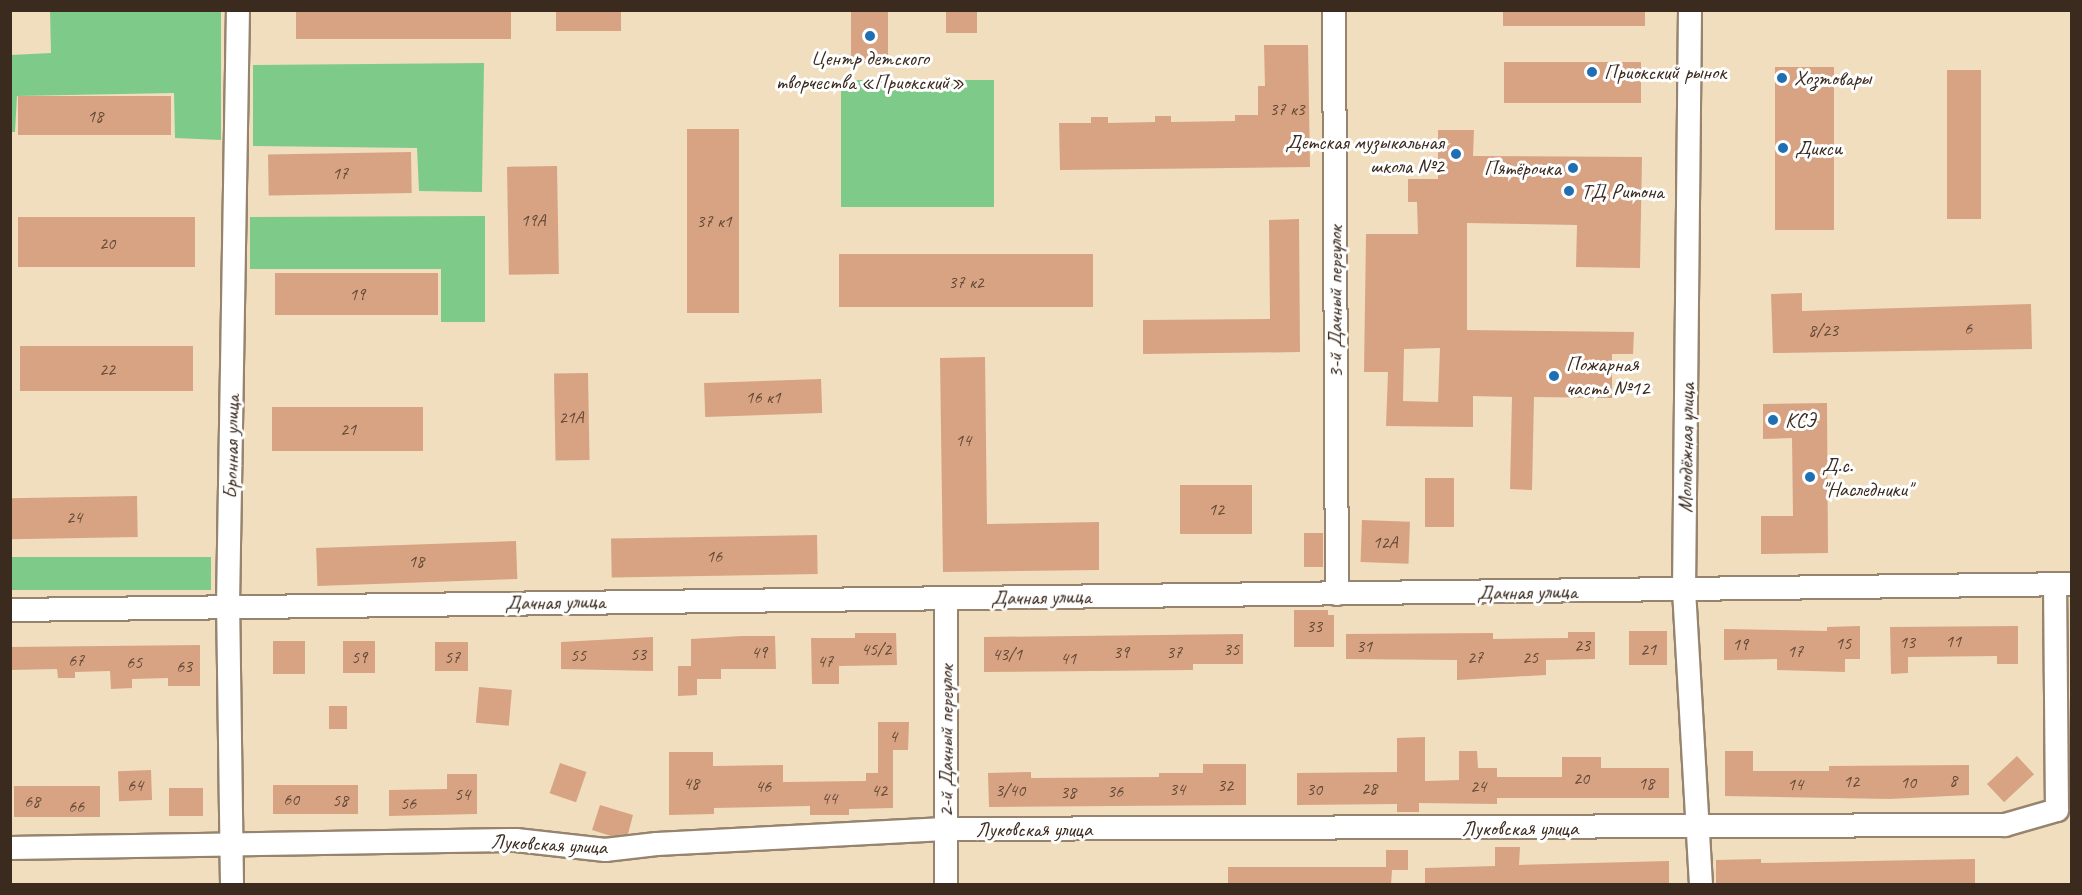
<!DOCTYPE html>
<html>
<head>
<meta charset="utf-8">
<style>
  body { margin:0 }
  #map { position:relative; width:2082px; height:895px; overflow:hidden; background:#f0debe; font-family:Caveat,sans-serif }
  div>[style] { position:absolute }
  .green>* { inset:0; background:#7ecb89; transform-origin:0 0 }
  .building>* { inset:0; background:#d8a382; transform-origin:0 0 }
  .roads { filter:drop-shadow(2px 0 #96846e) drop-shadow(-2px 0 #96846e) drop-shadow(0 2px #96846e) drop-shadow(0 -2px #96846e) }
  .minor>* { height:22px; margin:-11px; padding:0 11px; transform-origin:11px; border-radius:11px; background:#fff }
  .dots>* { width:16px; height:16px; translate:-50% -50%; box-sizing:border-box; border:3px solid #fff; border-radius:50% }
  span { translate:-50% -50%; white-space:nowrap; text-align:center; line-height:1.15; -webkit-text-stroke:6px #fff; paint-order:stroke }
  .number-label { font-size:18px; color:#624837 }
  .number-label span { -webkit-text-stroke-width:0 }
  .poi-label { font-size:21px; color:#3b2a1e }
  .left { translate:0 -50%; text-align:left }
  .right { translate:-100% -50%; text-align:right }
  .street-label { font-size:21px; color:#3b2a1e }
  .frame { position:absolute; inset:0; border:12px solid #3b2a1e; pointer-events:none }
</style>
</head>
<body>
<div id="map">
  <div class="green">
    <div style="clip-path:polygon(50px 11px,221px 11px,221px 140px,175px 138px,174px 93px,17px 96px,15px 132px,11px 132px,11px 55px,51px 53px)"></div>
    <div style="clip-path:polygon(484px 63px,482px 192px,419px 191px,417px 148px,253px 146px,253px 65px)"></div>
    <div style="left:994px;top:80px;width:127px;height:153px;rotate:90deg"></div>
    <div style="clip-path:polygon(485px 216px,485px 322px,441px 322px,441px 269px,250px 269px,250px 217px)"></div>
    <div style="left:211px;top:557px;width:33px;height:200px;rotate:90deg"></div>
  </div>
  <div class="building">
    <div style="left:296px;top:10px;width:215px;height:29px"></div>
    <div style="left:556px;top:10px;width:65px;height:21px"></div>
    <div style="left:851px;top:10px;width:37px;height:53px"></div>
    <div style="left:946px;top:10px;width:31px;height:23px"></div>
    <div style="left:1503px;top:10px;width:142px;height:16px"></div>
    <div style="clip-path:polygon(1264px 45px,1308px 45px,1310px 167px,1060px 170px,1059px 123px,1091px 123px,1091px 117px,1108px 117px,1108px 123px,1155px 122px,1155px 116px,1171px 116px,1171px 122px,1235px 121px,1235px 115px,1258px 115px,1258px 86px,1265px 86px)"></div>
    <div style="left:1641px;top:62px;width:41px;height:137px;rotate:90deg"></div>
    <div style="left:1775px;top:67px;width:59px;height:163px"></div>
    <div style="left:1947px;top:70px;width:34px;height:149px"></div>
    <div style="left:171px;top:96px;width:39px;height:153px;rotate:90deg"></div>
    <div style="left:687px;top:129px;width:52px;height:184px"></div>
    <div style="clip-path:polygon(evenodd,1438px 130px,1474px 130px,1473px 156px,1642px 157px,1640px 268px,1576px 267px,1577px 225px,1467px 223px,1467px 330px,1634px 332px,1633px 354px,1612px 354px,1612px 398px,1534px 397px,1532px 490px,1510px 489px,1512px 397px,1473px 396px,1473px 427px,1386px 426px,1388px 372px,1364px 372px,1366px 234px,1418px 234px,1417px 202px,1408px 202px,1408px 179px,1438px 179px,1438px 130px,1440px 348px,1438px 402px,1403px 401px,1404px 349px,1440px 348px)"></div>
    <div style="left:411px;top:152px;width:41px;height:143px;rotate:89deg"></div>
    <div style="left:557px;top:166px;width:108px;height:50px;rotate:89deg"></div>
    <div style="left:195px;top:217px;width:50px;height:177px;rotate:90deg"></div>
    <div style="clip-path:polygon(1299px 219px,1300px 352px,1143px 354px,1143px 320px,1270px 319px,1269px 220px)"></div>
    <div style="left:1093px;top:254px;width:53px;height:254px;rotate:90deg"></div>
    <div style="left:275px;top:273px;width:163px;height:42px"></div>
    <div style="clip-path:polygon(1802px 293px,1802px 311px,2031px 304px,2032px 349px,1773px 353px,1771px 294px)"></div>
    <div style="left:193px;top:346px;width:45px;height:173px;rotate:90deg"></div>
    <div style="clip-path:polygon(985px 357px,987px 524px,1099px 522px,1099px 570px,943px 572px,940px 358px)"></div>
    <div style="left:588px;top:373px;width:87px;height:34px;rotate:89deg"></div>
    <div style="left:821px;top:379px;width:34px;height:117px;rotate:88deg"></div>
    <div style="clip-path:polygon(1827px 403px,1828px 553px,1761px 554px,1761px 516px,1793px 516px,1792px 438px,1763px 439px,1763px 404px)"></div>
    <div style="left:272px;top:407px;width:151px;height:44px"></div>
    <div style="left:1425px;top:478px;width:29px;height:49px"></div>
    <div style="left:1180px;top:485px;width:72px;height:49px"></div>
    <div style="left:137px;top:496px;width:41px;height:127px;rotate:89deg"></div>
    <div style="left:1362px;top:520px;width:48px;height:42px;rotate:2deg"></div>
    <div style="left:1304px;top:533px;width:19px;height:34px"></div>
    <div style="left:817px;top:535px;width:39px;height:206px;rotate:89deg"></div>
    <div style="left:516px;top:541px;width:38px;height:200px;rotate:88deg"></div>
    <div style="clip-path:polygon(1294px 610px,1328px 610px,1328px 615px,1334px 615px,1334px 647px,1294px 647px)"></div>
    <div style="clip-path:polygon(1860px 626px,1860px 659px,1845px 659px,1845px 672px,1777px 670px,1777px 659px,1724px 660px,1724px 629px,1827px 631px,1827px 627px)"></div>
    <div style="clip-path:polygon(2018px 626px,2018px 664px,1997px 664px,1997px 656px,1908px 657px,1908px 673px,1891px 674px,1890px 627px)"></div>
    <div style="left:1667px;top:631px;width:34px;height:38px;rotate:90deg"></div>
    <div style="clip-path:polygon(1568px 632px,1595px 632px,1595px 659px,1546px 660px,1546px 675px,1457px 680px,1457px 660px,1346px 659px,1346px 634px,1493px 633px,1493px 639px,1568px 638px)"></div>
    <div style="clip-path:polygon(855px 633px,896px 633px,897px 665px,839px 666px,839px 684px,812px 684px,811px 638px,855px 638px)"></div>
    <div style="clip-path:polygon(1243px 634px,1243px 664px,1193px 664px,1193px 670px,984px 672px,984px 637px)"></div>
    <div style="clip-path:polygon(742px 636px,775px 636px,776px 669px,721px 669px,721px 679px,697px 679px,697px 695px,678px 696px,678px 666px,691px 666px,691px 639px)"></div>
    <div style="clip-path:polygon(653px 637px,653px 671px,561px 669px,561px 642px)"></div>
    <div style="left:273px;top:641px;width:32px;height:33px"></div>
    <div style="left:343px;top:641px;width:32px;height:32px"></div>
    <div style="left:435px;top:642px;width:33px;height:29px"></div>
    <div style="clip-path:polygon(200px 645px,200px 686px,168px 686px,168px 678px,132px 679px,132px 688px,111px 689px,110px 671px,75px 672px,75px 678px,58px 678px,57px 669px,10px 670px,10px 647px)"></div>
    <div style="left:479px;top:687px;width:33px;height:36px;rotate:5deg"></div>
    <div style="left:329px;top:706px;width:18px;height:23px"></div>
    <div style="clip-path:polygon(878px 722px,909px 722px,908px 750px,893px 750px,893px 808px,849px 809px,849px 815px,810px 815px,810px 806px,714px 808px,714px 814px,669px 815px,669px 752px,713px 752px,713px 766px,783px 765px,783px 782px,866px 781px,866px 773px,878px 773px)"></div>
    <div style="clip-path:polygon(1425px 737px,1425px 781px,1459px 780px,1459px 751px,1477px 751px,1478px 768px,1497px 768px,1497px 777px,1562px 777px,1562px 757px,1601px 757px,1601px 768px,1669px 768px,1669px 798px,1497px 798px,1497px 804px,1419px 803px,1419px 812px,1397px 812px,1397px 804px,1297px 805px,1297px 773px,1397px 772px,1397px 738px)"></div>
    <div style="clip-path:polygon(1725px 751px,1753px 751px,1753px 771px,1829px 771px,1829px 766px,1969px 765px,1969px 795px,1890px 799px,1725px 796px)"></div>
    <div style="left:2017px;top:756px;width:25px;height:41px;rotate:47deg"></div>
    <div style="left:560px;top:763px;width:28px;height:32px;rotate:19deg"></div>
    <div style="clip-path:polygon(1203px 764px,1246px 764px,1246px 805px,989px 807px,988px 773px,1031px 772px,1031px 778px,1159px 777px,1159px 773px,1203px 773px)"></div>
    <div style="left:151px;top:770px;width:30px;height:33px;rotate:88deg"></div>
    <div style="clip-path:polygon(447px 774px,477px 774px,477px 814px,389px 816px,389px 790px,447px 789px)"></div>
    <div style="left:273px;top:785px;width:85px;height:29px"></div>
    <div style="left:14px;top:786px;width:86px;height:31px"></div>
    <div style="left:169px;top:788px;width:34px;height:28px"></div>
    <div style="clip-path:polygon(600px 805px,633px 815px,628px 834px,611px 836px,592px 830px)"></div>
    <div style="clip-path:polygon(1495px 847px,1520px 847px,1519px 865px,1669px 861px,1669px 885px,1425px 885px,1425px 868px,1495px 866px)"></div>
    <div style="clip-path:polygon(1386px 850px,1408px 850px,1408px 870px,1392px 870px,1391px 885px,1228px 885px,1228px 867px,1386px 867px)"></div>
    <div style="clip-path:polygon(1761px 859px,1761px 863px,1975px 859px,1975px 885px,1716px 885px,1716px 860px)"></div>
  </div>
  <div class="roads">
    <div class="minor">
      <div style="left:1334px;top:10px;width:584px;rotate:89.71deg"></div>
      <div style="left:1690px;top:10px;width:580px;rotate:90.59deg"></div>
      <div style="left:1684px;top:590px;width:294px;rotate:86.7deg"></div>
      <div style="left:946px;top:598px;width:286px;rotate:90deg"></div>
      <div style="left:10px;top:610px;width:2062px;rotate:-0.72deg"></div>
      <div style="left:10px;top:848px;width:506px;rotate:-0.91deg"></div>
      <div style="left:516px;top:840px;width:90px;rotate:6.4deg"></div>
      <div style="left:605px;top:850px;width:52px;rotate:-6.6deg"></div>
      <div style="left:657px;top:844px;width:288px;rotate:-3deg"></div>
      <div style="left:945px;top:829px;width:1060px;rotate:-0.22deg"></div>
      <div style="left:2005px;top:825px;width:54px;rotate:-16.1deg"></div>
      <div style="left:2057px;top:810px;width:226px;rotate:-90.5deg"></div>
      <div style="left:232px;top:884px;width:279px;rotate:-90.8deg"></div>
      <div style="left:228px;top:605px;width:595px;rotate:-89.04deg"></div>
    </div>
  </div>
  <div class="dots">
    <div style="left:870px;top:36px;background:#1f6fb2"></div>
    <div style="left:1592px;top:72px;background:#1f6fb2"></div>
    <div style="left:1782px;top:78px;background:#1f6fb2"></div>
    <div style="left:1783px;top:148px;background:#1f6fb2"></div>
    <div style="left:1456px;top:154px;background:#1f6fb2"></div>
    <div style="left:1573px;top:168px;background:#1f6fb2"></div>
    <div style="left:1569px;top:191px;background:#1f6fb2"></div>
    <div style="left:1554px;top:376px;background:#1f6fb2"></div>
    <div style="left:1773px;top:420px;background:#1f6fb2"></div>
    <div style="left:1810px;top:477px;background:#1f6fb2"></div>
  </div>
  <div class="number-label">
    <span style="left:1287px;top:109px">37 к3</span>
    <span style="left:95px;top:116px">18</span>
    <span style="left:340px;top:173px">17</span>
    <span style="left:533px;top:220px">19А</span>
    <span style="left:714px;top:221px">37 к1</span>
    <span style="left:107px;top:243px">20</span>
    <span style="left:966px;top:282px">37 к2</span>
    <span style="left:357px;top:294px">19</span>
    <span style="left:1968px;top:328px">6</span>
    <span style="left:1823px;top:330px">8/23</span>
    <span style="left:107px;top:369px">22</span>
    <span style="left:763px;top:397px">16 к1</span>
    <span style="left:571px;top:417px">21А</span>
    <span style="left:348px;top:429px">21</span>
    <span style="left:963px;top:440px">14</span>
    <span style="left:1216px;top:509px">12</span>
    <span style="left:74px;top:517px">24</span>
    <span style="left:1385px;top:542px">12А</span>
    <span style="left:714px;top:556px">16</span>
    <span style="left:416px;top:561px">18</span>
    <span style="left:1314px;top:626px">33</span>
    <span style="left:1953px;top:641px">11</span>
    <span style="left:1907px;top:642px">13</span>
    <span style="left:1843px;top:643px">15</span>
    <span style="left:1740px;top:644px">19</span>
    <span style="left:1582px;top:645px">23</span>
    <span style="left:1364px;top:646px">31</span>
    <span style="left:876px;top:649px">45/2</span>
    <span style="left:1231px;top:649px">35</span>
    <span style="left:1648px;top:649px">21</span>
    <span style="left:1795px;top:651px">17</span>
    <span style="left:759px;top:652px">49</span>
    <span style="left:1121px;top:652px">39</span>
    <span style="left:1174px;top:652px">37</span>
    <span style="left:638px;top:654px">53</span>
    <span style="left:1007px;top:654px">43/1</span>
    <span style="left:578px;top:655px">55</span>
    <span style="left:359px;top:657px">59</span>
    <span style="left:452px;top:657px">57</span>
    <span style="left:1475px;top:657px">27</span>
    <span style="left:1530px;top:657px">25</span>
    <span style="left:1068px;top:658px">41</span>
    <span style="left:76px;top:660px">67</span>
    <span style="left:825px;top:661px">47</span>
    <span style="left:134px;top:662px">65</span>
    <span style="left:184px;top:666px">63</span>
    <span style="left:893px;top:736px">4</span>
    <span style="left:1581px;top:778px">20</span>
    <span style="left:1953px;top:780px">8</span>
    <span style="left:1851px;top:781px">12</span>
    <span style="left:1908px;top:782px">10</span>
    <span style="left:691px;top:783px">48</span>
    <span style="left:1646px;top:783px">18</span>
    <span style="left:1795px;top:784px">14</span>
    <span style="left:135px;top:785px">64</span>
    <span style="left:1225px;top:785px">32</span>
    <span style="left:763px;top:786px">46</span>
    <span style="left:1478px;top:786px">24</span>
    <span style="left:1369px;top:788px">28</span>
    <span style="left:1177px;top:789px">34</span>
    <span style="left:1314px;top:789px">30</span>
    <span style="left:879px;top:790px">42</span>
    <span style="left:1010px;top:790px">3/40</span>
    <span style="left:1115px;top:791px">36</span>
    <span style="left:1068px;top:792px">38</span>
    <span style="left:462px;top:794px">54</span>
    <span style="left:829px;top:798px">44</span>
    <span style="left:291px;top:799px">60</span>
    <span style="left:340px;top:800px">58</span>
    <span style="left:32px;top:801px">68</span>
    <span style="left:408px;top:803px">56</span>
    <span style="left:76px;top:806px">66</span>
  </div>
  <div class="poi-label">
    <span style="left:870px;top:70px">Центр детского<br>творчества «Приокский»</span>
    <span class="left" style="left:1604px;top:72px">Приокский рынок</span>
    <span class="left" style="left:1794px;top:78px">Хозтовары</span>
    <span class="right" style="left:1444px;top:154px">Детская музыкальная<br>школа №2</span>
    <span class="left" style="left:1795px;top:148px">Дикси</span>
    <span class="right" style="left:1561px;top:168px">Пятёрочка</span>
    <span class="left" style="left:1581px;top:191px">ТД Ритона</span>
    <span class="left" style="left:1566px;top:376px">Пожарная<br>часть №12</span>
    <span class="left" style="left:1785px;top:420px">КСЭ</span>
    <span class="left" style="left:1822px;top:477px">Д.с.<br>"Наследники"</span>
  </div>
  <div class="street-label">
    <span style="left:1335px;top:302px;rotate:-90deg">3-й Дачный переулок</span>
    <span style="left:231px;top:447px;rotate:-89deg">Бронная улица</span>
    <span style="left:1686px;top:448px;rotate:-89deg">Молодёжная улица</span>
    <span style="left:1527px;top:592px;rotate:-1deg">Дачная улица</span>
    <span style="left:1041px;top:597px;rotate:-1deg">Дачная улица</span>
    <span style="left:555px;top:602px;rotate:-1deg">Дачная улица</span>
    <span style="left:946px;top:741px;rotate:-90deg">2-й Дачный переулок</span>
    <span style="left:1520px;top:828px">Луковская улица</span>
    <span style="left:1034px;top:829px">Луковская улица</span>
    <span style="left:549px;top:844px;rotate:3deg">Луковская улица</span>
  </div>
  <div class="frame"></div>
</div>
</body>
</html>
